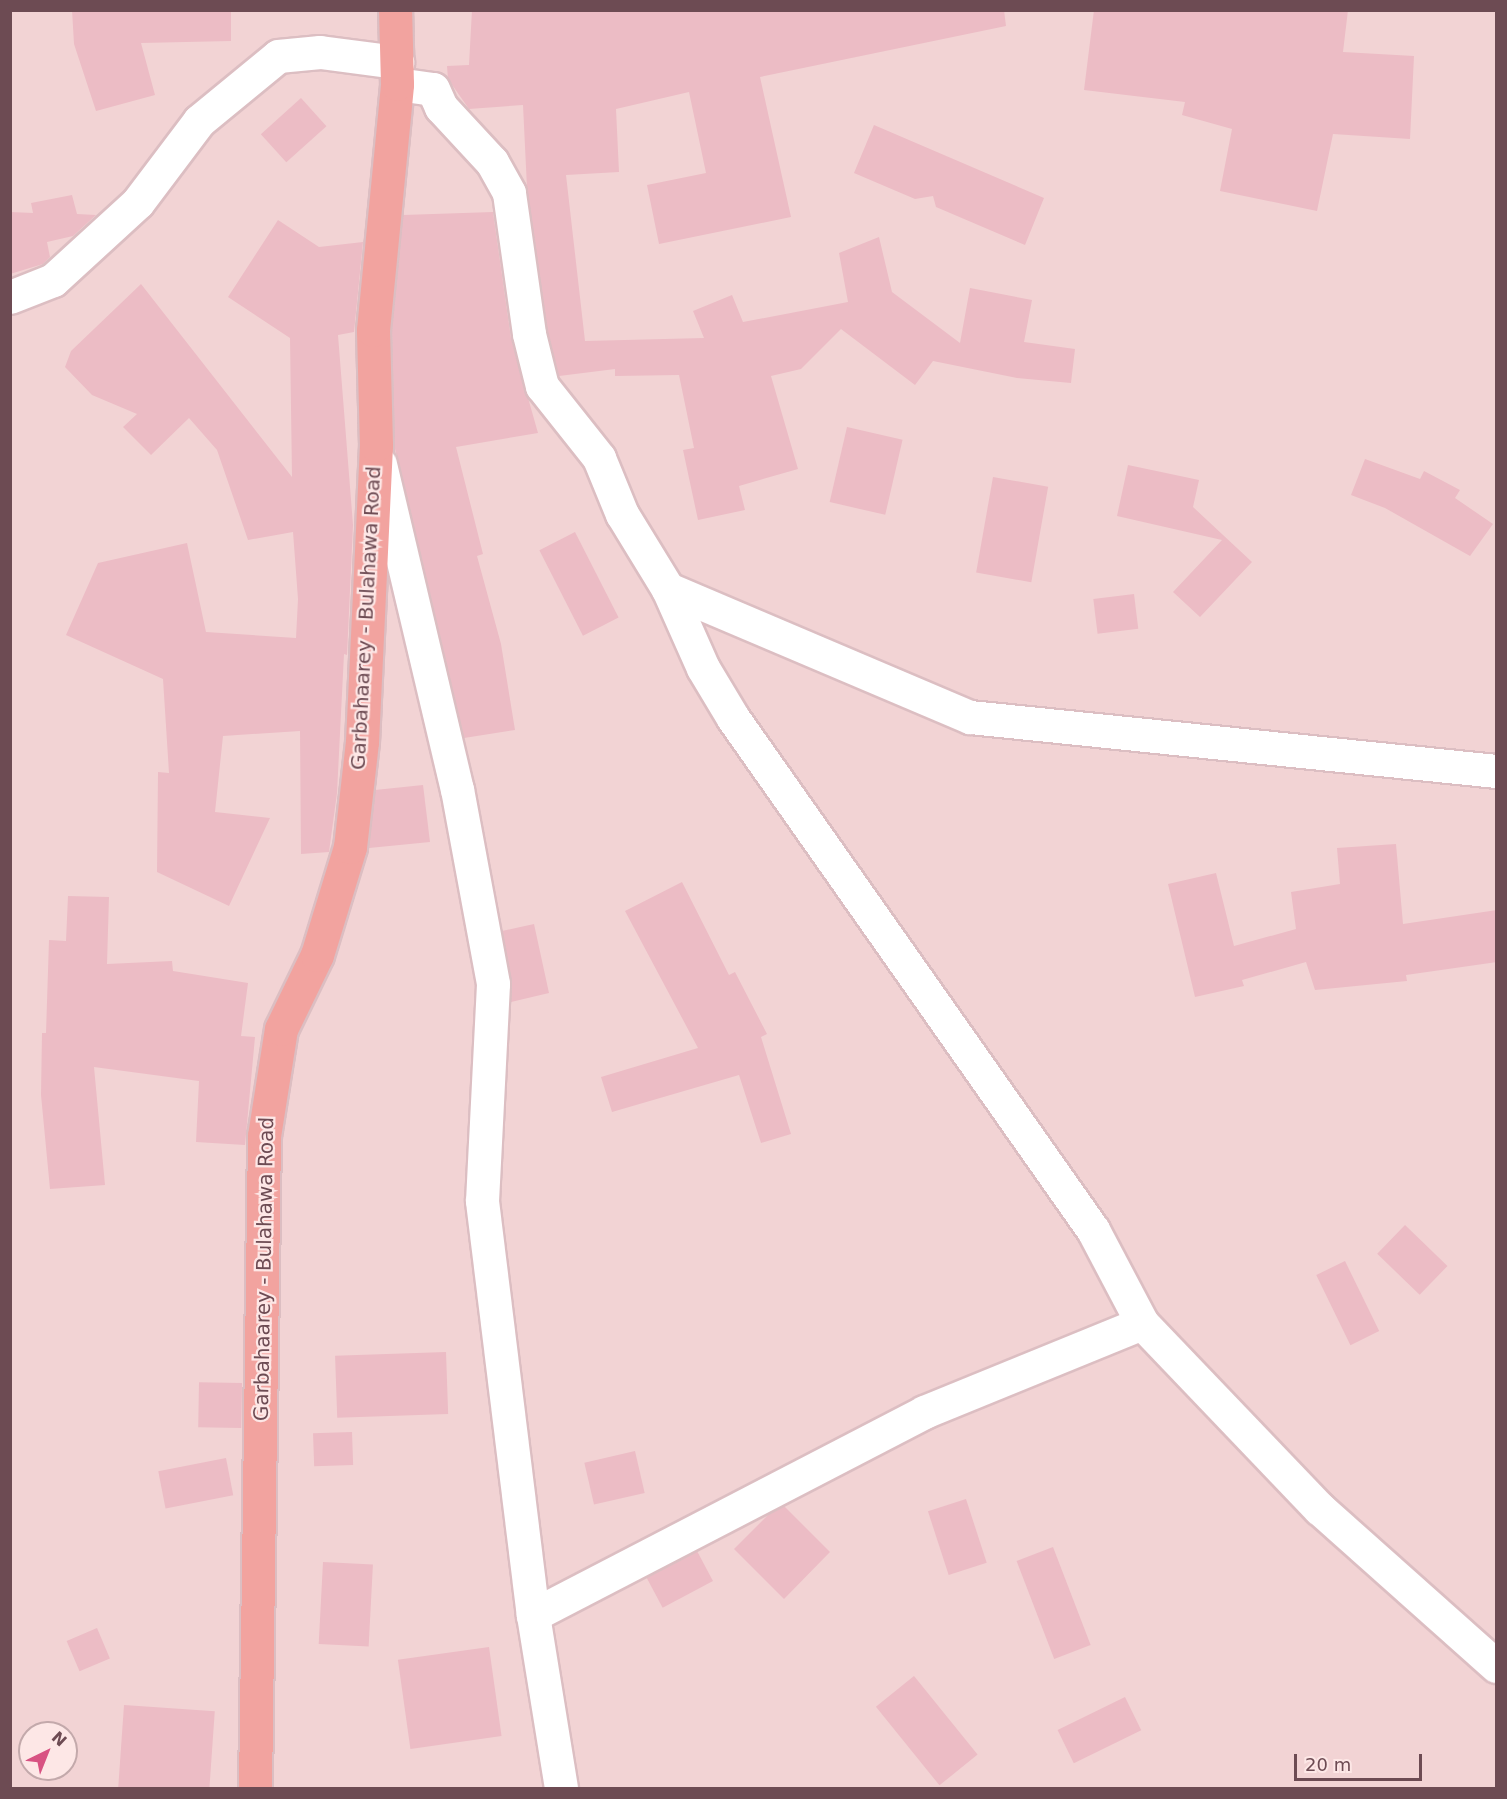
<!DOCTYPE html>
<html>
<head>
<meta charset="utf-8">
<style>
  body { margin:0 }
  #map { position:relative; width:1507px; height:1799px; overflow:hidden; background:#f9e2e1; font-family:"DejaVu Sans",sans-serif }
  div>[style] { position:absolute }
  .residential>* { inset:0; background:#f2d3d4 }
  .building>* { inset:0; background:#ecbcc5; transform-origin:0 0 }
  .roads { filter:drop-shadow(2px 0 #dcbec2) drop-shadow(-2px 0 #dcbec2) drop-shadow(0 2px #dcbec2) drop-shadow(0 -2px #dcbec2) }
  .minor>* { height:33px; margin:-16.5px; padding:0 16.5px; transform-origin:16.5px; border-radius:16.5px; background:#fff }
  .major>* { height:33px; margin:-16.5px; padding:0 16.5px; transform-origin:16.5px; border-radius:16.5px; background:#f2a39f }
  span { translate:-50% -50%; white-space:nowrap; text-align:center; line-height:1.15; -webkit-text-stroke:4.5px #fde7e6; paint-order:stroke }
  .street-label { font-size:20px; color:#6d4b53 }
  .frame { position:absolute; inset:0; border:12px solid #6d4b53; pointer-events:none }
  .north { position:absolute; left:18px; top:1721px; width:60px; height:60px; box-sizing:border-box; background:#fde7e6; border:2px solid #c3a9ab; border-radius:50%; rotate:43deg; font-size:16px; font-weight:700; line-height:24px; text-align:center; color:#6d4b53 }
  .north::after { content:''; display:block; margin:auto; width:21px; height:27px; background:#d85282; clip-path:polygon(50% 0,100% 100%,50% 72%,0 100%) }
  .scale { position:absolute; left:1294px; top:1754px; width:128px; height:27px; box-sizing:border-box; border:3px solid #6d4b53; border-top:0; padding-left:8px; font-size:18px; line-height:21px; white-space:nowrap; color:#6d4b53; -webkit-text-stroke:4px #fde7e6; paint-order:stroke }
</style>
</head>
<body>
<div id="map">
  <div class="residential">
    <div style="clip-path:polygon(evenodd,11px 11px,1496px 11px,1496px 1788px,11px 1788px,11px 11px,30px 1733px,66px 1733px,66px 1769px,30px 1769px,30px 1733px)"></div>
  </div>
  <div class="building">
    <div style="clip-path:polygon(72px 10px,231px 10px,231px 41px,141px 43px,155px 95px,96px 111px,74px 44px)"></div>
    <div style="clip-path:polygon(472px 10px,1004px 10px,1006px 26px,760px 77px,791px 217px,659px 244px,647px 185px,706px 173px,689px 92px,616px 109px,619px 172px,566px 175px,585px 341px,704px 338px,693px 311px,732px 295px,743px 322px,848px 302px,839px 253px,879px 237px,892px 292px,960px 343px,970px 288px,1032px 300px,1024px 342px,1075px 349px,1071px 383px,1017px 378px,933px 361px,915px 385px,841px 329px,801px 369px,771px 376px,798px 469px,739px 486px,745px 510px,698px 520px,683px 450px,694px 448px,679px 375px,615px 376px,615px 369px,559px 376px,547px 330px,527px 188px,523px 105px,469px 109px,448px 79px,447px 66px,469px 65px)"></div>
    <div style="clip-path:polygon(1094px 10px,1348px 10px,1343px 52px,1414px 56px,1410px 139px,1333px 134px,1317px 211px,1220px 191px,1232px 129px,1182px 115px,1185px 102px,1084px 90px)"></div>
    <div style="left:301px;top:98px;width:38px;height:54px;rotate:48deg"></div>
    <div style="clip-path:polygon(874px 125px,1044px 198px,1025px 245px,936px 207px,933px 196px,915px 199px,854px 173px)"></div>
    <div style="clip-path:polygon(72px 195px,77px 214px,96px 215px,73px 236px,47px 242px,50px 257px,43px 264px,10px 274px,10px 212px,33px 213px,31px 203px)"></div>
    <div style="clip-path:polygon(493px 212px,511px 338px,538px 433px,456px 447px,483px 554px,477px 556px,501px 644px,515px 730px,464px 738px,395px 449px,392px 331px,403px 215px)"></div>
    <div style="clip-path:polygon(278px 220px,319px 247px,363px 242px,354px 332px,338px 335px,353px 525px,347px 655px,344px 654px,337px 793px,329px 852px,301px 854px,300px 731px,223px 736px,215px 812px,270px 818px,229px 906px,157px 872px,158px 772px,169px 773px,163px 679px,66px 635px,98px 563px,187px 543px,206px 632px,296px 638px,298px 599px,293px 532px,248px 540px,217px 450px,189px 418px,151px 455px,123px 427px,137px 414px,92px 395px,65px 367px,71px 351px,141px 284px,292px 477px,290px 338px,228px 297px)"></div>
    <div style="left:847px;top:427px;width:57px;height:77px;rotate:13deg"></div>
    <div style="clip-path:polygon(1365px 459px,1420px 479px,1424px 471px,1460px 490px,1455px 498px,1493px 524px,1470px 556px,1385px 508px,1351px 495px)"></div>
    <div style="clip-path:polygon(1128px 465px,1199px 480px,1193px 507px,1252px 562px,1200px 617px,1173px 592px,1222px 540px,1117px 516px)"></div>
    <div style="left:993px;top:477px;width:56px;height:97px;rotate:10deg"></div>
    <div style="left:575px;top:532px;width:96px;height:40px;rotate:63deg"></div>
    <div style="left:1134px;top:594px;width:35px;height:41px;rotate:83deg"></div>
    <div style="clip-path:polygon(423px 785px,430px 842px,369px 848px,375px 790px)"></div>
    <div style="clip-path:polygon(1396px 844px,1403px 924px,1497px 910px,1497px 962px,1406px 975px,1407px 981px,1315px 990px,1306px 962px,1242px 980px,1244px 986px,1195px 997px,1168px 884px,1216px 873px,1234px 946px,1296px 929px,1291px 892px,1340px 884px,1337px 848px)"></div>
    <div style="clip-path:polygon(682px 882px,729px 975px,735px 972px,767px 1034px,761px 1037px,791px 1134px,761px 1143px,739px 1075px,612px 1112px,601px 1077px,698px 1048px,625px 911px)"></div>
    <div style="clip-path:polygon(68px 896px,109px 897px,107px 964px,172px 961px,173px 971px,248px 983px,241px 1036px,255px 1037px,245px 1145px,196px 1142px,199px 1081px,94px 1067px,105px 1185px,50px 1189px,41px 1095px,42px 1033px,46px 1033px,49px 940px,66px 941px)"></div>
    <div style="clip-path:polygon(534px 924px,549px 993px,511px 1002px,511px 981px,502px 931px)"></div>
    <div style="left:1405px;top:1225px;width:59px;height:40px;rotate:44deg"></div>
    <div style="left:1345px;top:1261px;width:78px;height:32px;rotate:64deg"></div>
    <div style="left:446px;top:1352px;width:62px;height:111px;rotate:88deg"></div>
    <div style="left:242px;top:1383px;width:45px;height:43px;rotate:91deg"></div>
    <div style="left:352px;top:1432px;width:33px;height:39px;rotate:88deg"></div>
    <div style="left:635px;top:1451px;width:43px;height:52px;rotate:77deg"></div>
    <div style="left:226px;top:1458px;width:38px;height:69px;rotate:79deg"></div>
    <div style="left:966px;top:1499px;width:67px;height:40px;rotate:72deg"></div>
    <div style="clip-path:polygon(784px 1506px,830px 1552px,784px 1599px,734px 1549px,770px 1513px)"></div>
    <div style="left:1053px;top:1547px;width:105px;height:39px;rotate:69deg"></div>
    <div style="left:697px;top:1551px;width:34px;height:57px;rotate:62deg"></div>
    <div style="left:323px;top:1562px;width:50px;height:82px;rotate:3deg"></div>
    <div style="left:97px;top:1628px;width:33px;height:33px;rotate:67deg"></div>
    <div style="left:489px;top:1647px;width:90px;height:92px;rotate:82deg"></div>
    <div style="left:914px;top:1676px;width:101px;height:49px;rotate:51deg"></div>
    <div style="left:1125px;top:1697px;width:37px;height:75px;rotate:64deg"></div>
    <div style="left:124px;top:1705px;width:91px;height:83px;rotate:4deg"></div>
  </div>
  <div class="roads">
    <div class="minor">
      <div style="left:397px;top:84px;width:36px;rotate:8deg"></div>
      <div style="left:433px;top:89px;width:20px;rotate:66deg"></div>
      <div style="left:441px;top:107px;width:75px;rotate:47.2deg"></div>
      <div style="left:492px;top:162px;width:35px;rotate:61deg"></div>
      <div style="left:509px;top:193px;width:142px;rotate:81.9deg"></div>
      <div style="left:529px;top:334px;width:54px;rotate:76deg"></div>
      <div style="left:542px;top:386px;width:92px;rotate:51.6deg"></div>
      <div style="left:599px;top:458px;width:61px;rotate:67.7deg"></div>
      <div style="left:622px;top:514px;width:88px;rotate:58.5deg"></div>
      <div style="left:668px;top:589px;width:86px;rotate:66.1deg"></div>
      <div style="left:703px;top:668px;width:58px;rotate:59deg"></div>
      <div style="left:733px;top:718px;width:626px;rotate:54.89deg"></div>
      <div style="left:1093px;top:1230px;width:105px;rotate:62.2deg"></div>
      <div style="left:1142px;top:1323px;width:257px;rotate:46.3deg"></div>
      <div style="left:1320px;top:1509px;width:236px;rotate:41.7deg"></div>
      <div style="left:10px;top:297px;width:46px;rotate:-21.6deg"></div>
      <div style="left:53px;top:280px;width:115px;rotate:-42.5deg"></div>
      <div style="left:138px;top:202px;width:101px;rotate:-53deg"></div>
      <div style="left:199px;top:121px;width:102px;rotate:-39.4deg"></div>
      <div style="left:278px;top:56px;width:42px;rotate:-5.4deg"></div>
      <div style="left:320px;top:52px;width:78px;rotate:7.4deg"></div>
      <div style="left:380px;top:464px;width:334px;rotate:76.7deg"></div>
      <div style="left:457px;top:789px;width:198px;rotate:79.5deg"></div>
      <div style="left:493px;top:984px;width:217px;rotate:92.9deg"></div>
      <div style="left:482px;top:1201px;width:417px;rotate:83deg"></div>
      <div style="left:533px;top:1615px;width:175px;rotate:80.8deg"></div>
      <div style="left:668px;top:589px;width:328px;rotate:23deg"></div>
      <div style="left:970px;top:717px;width:529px;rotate:5.86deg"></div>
      <div style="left:533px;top:1615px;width:441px;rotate:-27.4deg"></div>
      <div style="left:924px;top:1412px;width:235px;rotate:-22.2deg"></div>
    </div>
    <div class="major">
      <div style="left:255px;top:1788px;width:652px;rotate:-89.21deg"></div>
      <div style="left:264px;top:1136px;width:108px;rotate:-81deg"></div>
      <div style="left:281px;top:1029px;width:82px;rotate:-64.1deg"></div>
      <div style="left:317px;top:955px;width:113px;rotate:-73deg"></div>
      <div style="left:350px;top:847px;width:106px;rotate:-83.5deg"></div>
      <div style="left:362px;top:742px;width:297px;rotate:-87.3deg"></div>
      <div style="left:376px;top:445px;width:115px;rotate:-91.5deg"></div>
      <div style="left:373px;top:330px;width:247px;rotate:-84.4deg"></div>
      <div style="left:397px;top:84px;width:74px;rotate:-91.5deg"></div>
    </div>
  </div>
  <div class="street-label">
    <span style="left:366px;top:618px;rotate:-87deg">Garbahaarey - Bulahawa Road</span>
    <span style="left:264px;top:1269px;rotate:-89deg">Garbahaarey - Bulahawa Road</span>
  </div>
  <div class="frame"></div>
  <div class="north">N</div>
  <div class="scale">20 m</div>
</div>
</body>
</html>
